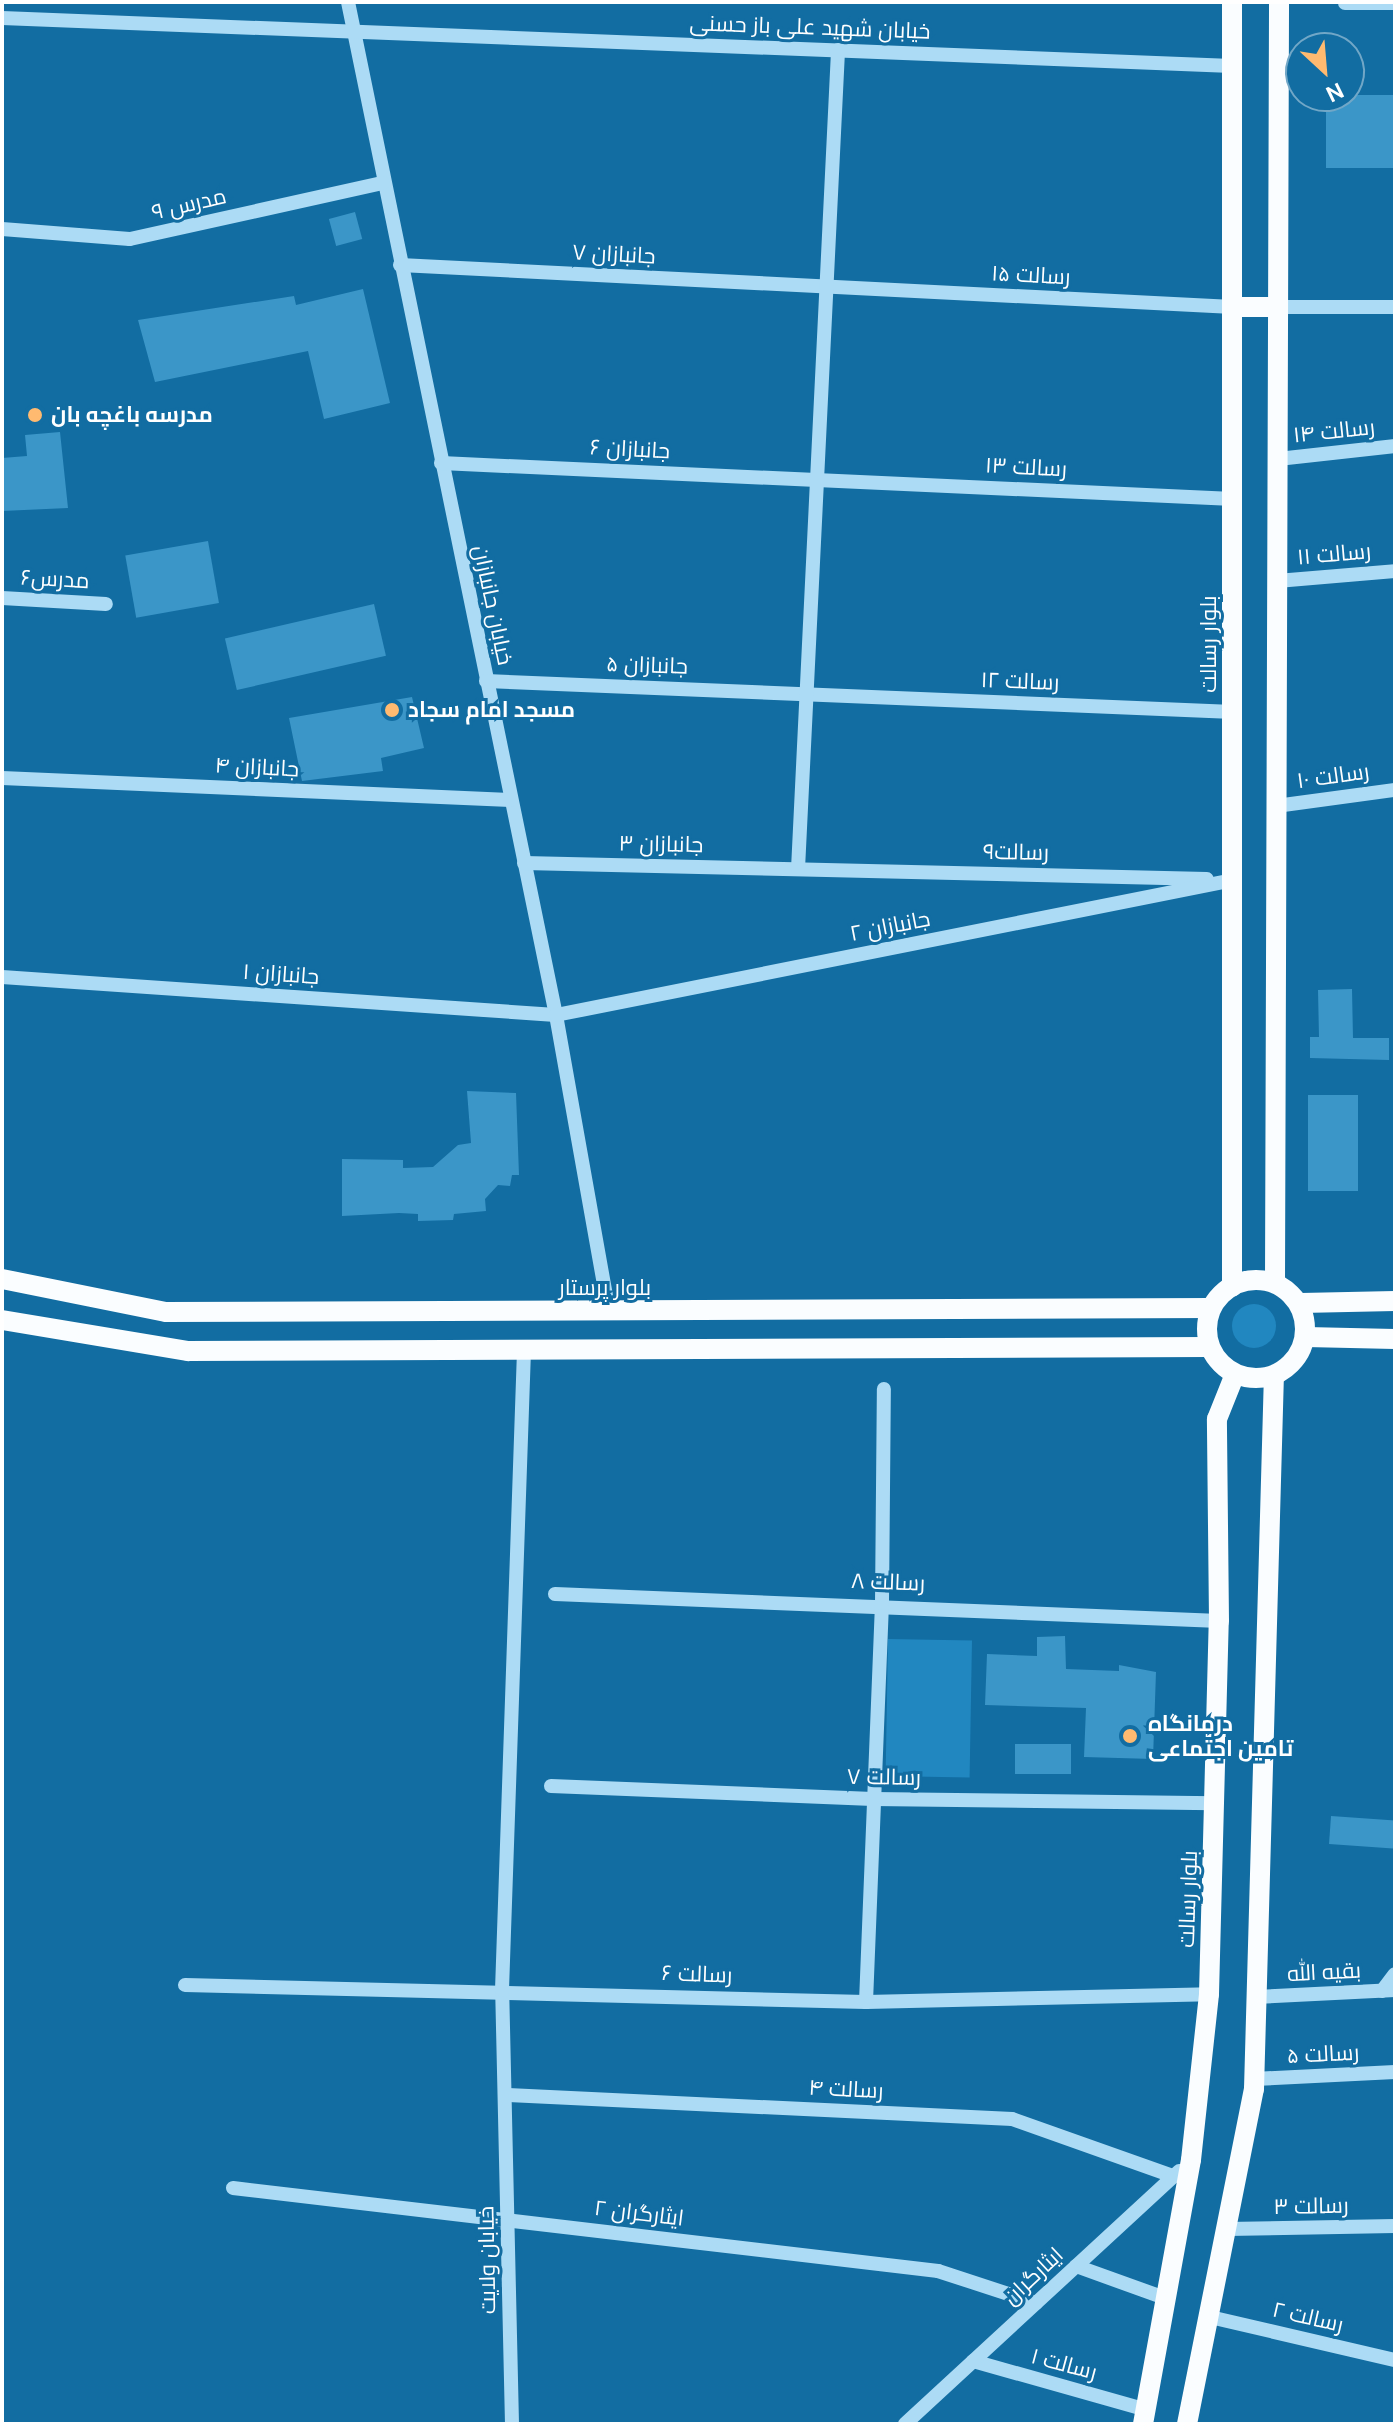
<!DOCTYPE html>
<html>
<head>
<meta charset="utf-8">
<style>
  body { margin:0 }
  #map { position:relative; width:1397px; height:2426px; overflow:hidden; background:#126da2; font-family:"DM Sans",Cairo,sans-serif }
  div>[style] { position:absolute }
  .green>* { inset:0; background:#2187c0; transform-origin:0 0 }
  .round { border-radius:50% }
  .building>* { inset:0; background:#3b96c8; transform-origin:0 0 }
  .minor>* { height:14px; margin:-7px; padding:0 7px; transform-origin:7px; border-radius:7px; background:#acdbf5 }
  .major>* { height:20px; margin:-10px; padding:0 10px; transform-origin:10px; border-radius:10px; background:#fafdff }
  .major>.ring { margin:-10px; padding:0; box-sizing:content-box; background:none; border:20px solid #fafdff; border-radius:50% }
  .dots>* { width:22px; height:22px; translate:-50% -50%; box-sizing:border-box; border:4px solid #126da2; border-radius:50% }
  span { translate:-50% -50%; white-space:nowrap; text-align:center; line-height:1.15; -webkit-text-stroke:6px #126da2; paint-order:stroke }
  .street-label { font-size:22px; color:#fff }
  .poi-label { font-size:22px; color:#fff; font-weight:700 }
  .left { translate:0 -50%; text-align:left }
  .frame { position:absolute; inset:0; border:4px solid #fff; pointer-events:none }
  .north { position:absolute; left:1285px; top:32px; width:80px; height:80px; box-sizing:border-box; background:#126da2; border:2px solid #71a7c7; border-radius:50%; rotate:154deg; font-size:22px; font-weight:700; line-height:32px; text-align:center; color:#fff }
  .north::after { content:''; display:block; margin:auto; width:28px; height:36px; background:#ffba70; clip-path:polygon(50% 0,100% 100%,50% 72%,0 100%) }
</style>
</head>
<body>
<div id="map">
  <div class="green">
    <div class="round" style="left:1232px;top:1304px;width:44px;height:44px"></div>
    <div style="left:888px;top:1639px;width:84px;height:137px;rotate:1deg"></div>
  </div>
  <div class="building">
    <div style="left:1395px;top:95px;width:73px;height:69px;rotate:90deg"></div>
    <div style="left:355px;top:212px;width:28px;height:27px;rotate:75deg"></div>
    <div style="clip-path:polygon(363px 289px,390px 403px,324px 419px,308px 351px,155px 382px,138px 320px,294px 296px,296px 305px)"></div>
    <div style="clip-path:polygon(60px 432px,68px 508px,2px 511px,2px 458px,27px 456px,25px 435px)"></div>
    <div style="left:208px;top:541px;width:63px;height:84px;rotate:80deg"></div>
    <div style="left:374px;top:604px;width:53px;height:153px;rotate:77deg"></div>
    <div style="clip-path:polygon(412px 697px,424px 748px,381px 758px,383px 771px,302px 781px,289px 718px)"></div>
    <div style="clip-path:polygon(1352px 989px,1353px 1038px,1389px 1038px,1389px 1060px,1310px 1058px,1310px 1037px,1319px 1037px,1318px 990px)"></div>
    <div style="clip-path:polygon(467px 1091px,516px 1093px,519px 1175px,512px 1175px,510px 1186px,498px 1185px,485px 1199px,486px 1211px,454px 1214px,453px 1220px,418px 1221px,418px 1214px,399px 1213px,342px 1216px,342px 1159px,403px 1160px,403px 1168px,433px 1167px,458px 1145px,471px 1143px)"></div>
    <div style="left:1308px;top:1095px;width:50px;height:96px"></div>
    <div style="clip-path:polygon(1065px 1636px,1066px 1669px,1119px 1671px,1119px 1665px,1156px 1672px,1153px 1759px,1084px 1757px,1086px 1708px,985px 1705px,987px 1654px,1037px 1656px,1037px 1637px)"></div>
    <div style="left:1071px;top:1744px;width:30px;height:56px;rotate:90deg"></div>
    <div style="left:1331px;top:1816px;width:64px;height:28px;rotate:4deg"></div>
  </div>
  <div class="minor">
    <div style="left:348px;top:2px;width:1034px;rotate:78.4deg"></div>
    <div style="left:556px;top:1015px;width:302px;rotate:79.9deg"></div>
    <div style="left:1345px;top:3px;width:50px"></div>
    <div style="left:2px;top:18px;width:1231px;rotate:2.23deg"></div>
    <div style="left:2px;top:229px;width:128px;rotate:4.5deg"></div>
    <div style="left:130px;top:239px;width:259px;rotate:-12.5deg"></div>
    <div style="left:400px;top:265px;width:834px;rotate:2.89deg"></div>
    <div style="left:1278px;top:307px;width:117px"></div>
    <div style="left:1278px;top:459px;width:118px;rotate:-6.3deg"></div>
    <div style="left:441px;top:463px;width:793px;rotate:2.6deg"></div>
    <div style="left:1277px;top:581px;width:118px;rotate:-4.8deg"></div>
    <div style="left:2px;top:598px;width:104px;rotate:3.3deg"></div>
    <div style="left:486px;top:681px;width:748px;rotate:2.38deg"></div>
    <div style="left:2px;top:778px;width:509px;rotate:2.47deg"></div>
    <div style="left:1276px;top:806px;width:120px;rotate:-7.7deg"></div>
    <div style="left:524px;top:863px;width:683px;rotate:1.34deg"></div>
    <div style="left:798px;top:869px;width:820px;rotate:-87.2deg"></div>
    <div style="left:2px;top:977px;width:555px;rotate:3.92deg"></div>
    <div style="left:556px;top:1015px;width:690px;rotate:-11.28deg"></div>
    <div style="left:555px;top:1594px;width:665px;rotate:2.33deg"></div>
    <div style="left:551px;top:1786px;width:322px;rotate:2.3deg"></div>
    <div style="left:873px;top:1799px;width:342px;rotate:0.7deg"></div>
    <div style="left:185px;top:1985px;width:681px;rotate:1.43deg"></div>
    <div style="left:866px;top:2002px;width:343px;rotate:-1.3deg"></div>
    <div style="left:1382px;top:1991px;width:21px;rotate:-53deg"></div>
    <div style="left:1255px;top:1997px;width:140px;rotate:-2.9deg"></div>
    <div style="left:866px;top:2002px;width:399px;rotate:-87.7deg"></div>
    <div style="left:882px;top:1603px;width:214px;rotate:-89.5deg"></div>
    <div style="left:1254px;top:2079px;width:141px;rotate:-2.8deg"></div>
    <div style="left:508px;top:2095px;width:505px;rotate:2.73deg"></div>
    <div style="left:1012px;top:2119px;width:171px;rotate:19.5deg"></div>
    <div style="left:233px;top:2188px;width:710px;rotate:6.71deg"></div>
    <div style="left:938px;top:2271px;width:103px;rotate:18.1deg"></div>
    <div style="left:1227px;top:2229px;width:168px;rotate:-1deg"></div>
    <div style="left:1076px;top:2266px;width:95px;rotate:19.8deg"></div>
    <div style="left:1210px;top:2317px;width:190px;rotate:13.1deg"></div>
    <div style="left:973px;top:2361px;width:178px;rotate:15.7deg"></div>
    <div style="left:512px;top:2424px;width:434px;rotate:-91.3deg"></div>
    <div style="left:502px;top:1990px;width:641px;rotate:-88.03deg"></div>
    <div style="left:905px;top:2424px;width:373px;rotate:-42.7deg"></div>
  </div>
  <div class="major">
    <div style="left:1232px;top:2px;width:1285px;rotate:90deg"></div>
    <div style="left:1233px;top:307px;width:45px"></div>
    <div style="left:2px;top:1279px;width:167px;rotate:11.4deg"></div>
    <div style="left:166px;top:1312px;width:1045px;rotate:-0.22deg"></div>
    <div class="ring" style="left:1207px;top:1280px;width:78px;height:78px"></div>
    <div style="left:1275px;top:1283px;width:1281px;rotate:-89.82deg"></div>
    <div style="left:1301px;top:1303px;width:94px;rotate:-1.2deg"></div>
    <div style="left:2px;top:1320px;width:189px;rotate:9.5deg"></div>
    <div style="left:188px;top:1351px;width:1021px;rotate:-0.22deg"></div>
    <div style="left:1306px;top:1337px;width:89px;rotate:1.3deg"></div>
    <div style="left:1143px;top:2424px;width:268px;rotate:-79.7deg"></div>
    <div style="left:1191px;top:2160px;width:167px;rotate:-83.8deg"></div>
    <div style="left:1209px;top:1994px;width:373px;rotate:-88.5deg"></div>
    <div style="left:1219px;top:1621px;width:202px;rotate:-90.6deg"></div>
    <div style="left:1217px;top:1419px;width:48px;rotate:-68.2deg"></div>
    <div style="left:1187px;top:2424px;width:342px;rotate:-78.7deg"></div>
    <div style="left:1254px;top:2089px;width:714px;rotate:-88.4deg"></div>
  </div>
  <div class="dots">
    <div style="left:35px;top:415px;background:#ffba70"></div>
    <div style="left:392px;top:710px;background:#ffba70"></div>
    <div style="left:1130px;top:1736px;background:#ffba70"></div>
  </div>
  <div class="street-label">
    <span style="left:810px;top:27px;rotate:2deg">خیابان شهید علی باز حسنی</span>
    <span style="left:189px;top:204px;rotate:-13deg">مدرس ۹</span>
    <span style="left:614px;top:254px;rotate:3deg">جانبازان ۷</span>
    <span style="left:1031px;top:275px;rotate:3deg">رسالت ۱۵</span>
    <span style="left:1334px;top:431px;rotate:-6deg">رسالت ۱۴</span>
    <span style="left:630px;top:449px;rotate:3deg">جانبازان ۶</span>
    <span style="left:1026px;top:467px;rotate:3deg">رسالت ۱۳</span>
    <span style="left:1334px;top:554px;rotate:-5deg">رسالت ۱۱</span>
    <span style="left:55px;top:579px;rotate:3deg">مدرس۶</span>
    <span style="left:493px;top:605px;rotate:78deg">خیابان جانبازان</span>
    <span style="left:1209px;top:644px;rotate:-90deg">بلوار رسالت</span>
    <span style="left:647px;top:665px;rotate:2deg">جانبازان ۵</span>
    <span style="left:1020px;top:681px;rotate:2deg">رسالت ۱۲</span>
    <span style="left:257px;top:767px;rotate:3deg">جانبازان ۴</span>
    <span style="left:1333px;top:776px;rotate:-8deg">رسالت ۱۰</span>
    <span style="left:661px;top:844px;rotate:1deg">جانبازان ۳</span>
    <span style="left:1016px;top:852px;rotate:1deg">رسالت۹</span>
    <span style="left:890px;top:926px;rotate:-11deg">جانبازان ۲</span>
    <span style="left:281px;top:974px;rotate:4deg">جانبازان ۱</span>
    <span style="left:605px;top:1288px">بلوار پرستار</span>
    <span style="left:888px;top:1582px;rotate:2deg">رسالت ۸</span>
    <span style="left:884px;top:1777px;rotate:1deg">رسالت ۷</span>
    <span style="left:1188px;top:1899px;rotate:-88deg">بلوار رسالت</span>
    <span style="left:1324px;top:1972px;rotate:-3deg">بقیه الله</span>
    <span style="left:697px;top:1974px;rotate:2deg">رسالت ۶</span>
    <span style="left:1323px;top:2054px;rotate:-3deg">رسالت ۵</span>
    <span style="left:846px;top:2089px;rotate:3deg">رسالت ۴</span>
    <span style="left:1311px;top:2206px;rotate:-1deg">رسالت ۳</span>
    <span style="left:639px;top:2213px;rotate:7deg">ایثارگران ۲</span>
    <span style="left:487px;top:2260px;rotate:-91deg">خیابان ولایت</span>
    <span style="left:1033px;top:2276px;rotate:-43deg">ایثارگران</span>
    <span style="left:1308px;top:2317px;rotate:13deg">رسالت ۲</span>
    <span style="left:1064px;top:2364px;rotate:15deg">رسالت ۱</span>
  </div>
  <div class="poi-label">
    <span class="left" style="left:51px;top:415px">مدرسه باغچه بان</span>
    <span class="left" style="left:408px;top:710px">مسجد امام سجاد</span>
    <span class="left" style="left:1148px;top:1736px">درمانگاه<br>تامین اجتماعی</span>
  </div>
  <div class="frame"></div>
  <div class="north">N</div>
</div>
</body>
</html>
